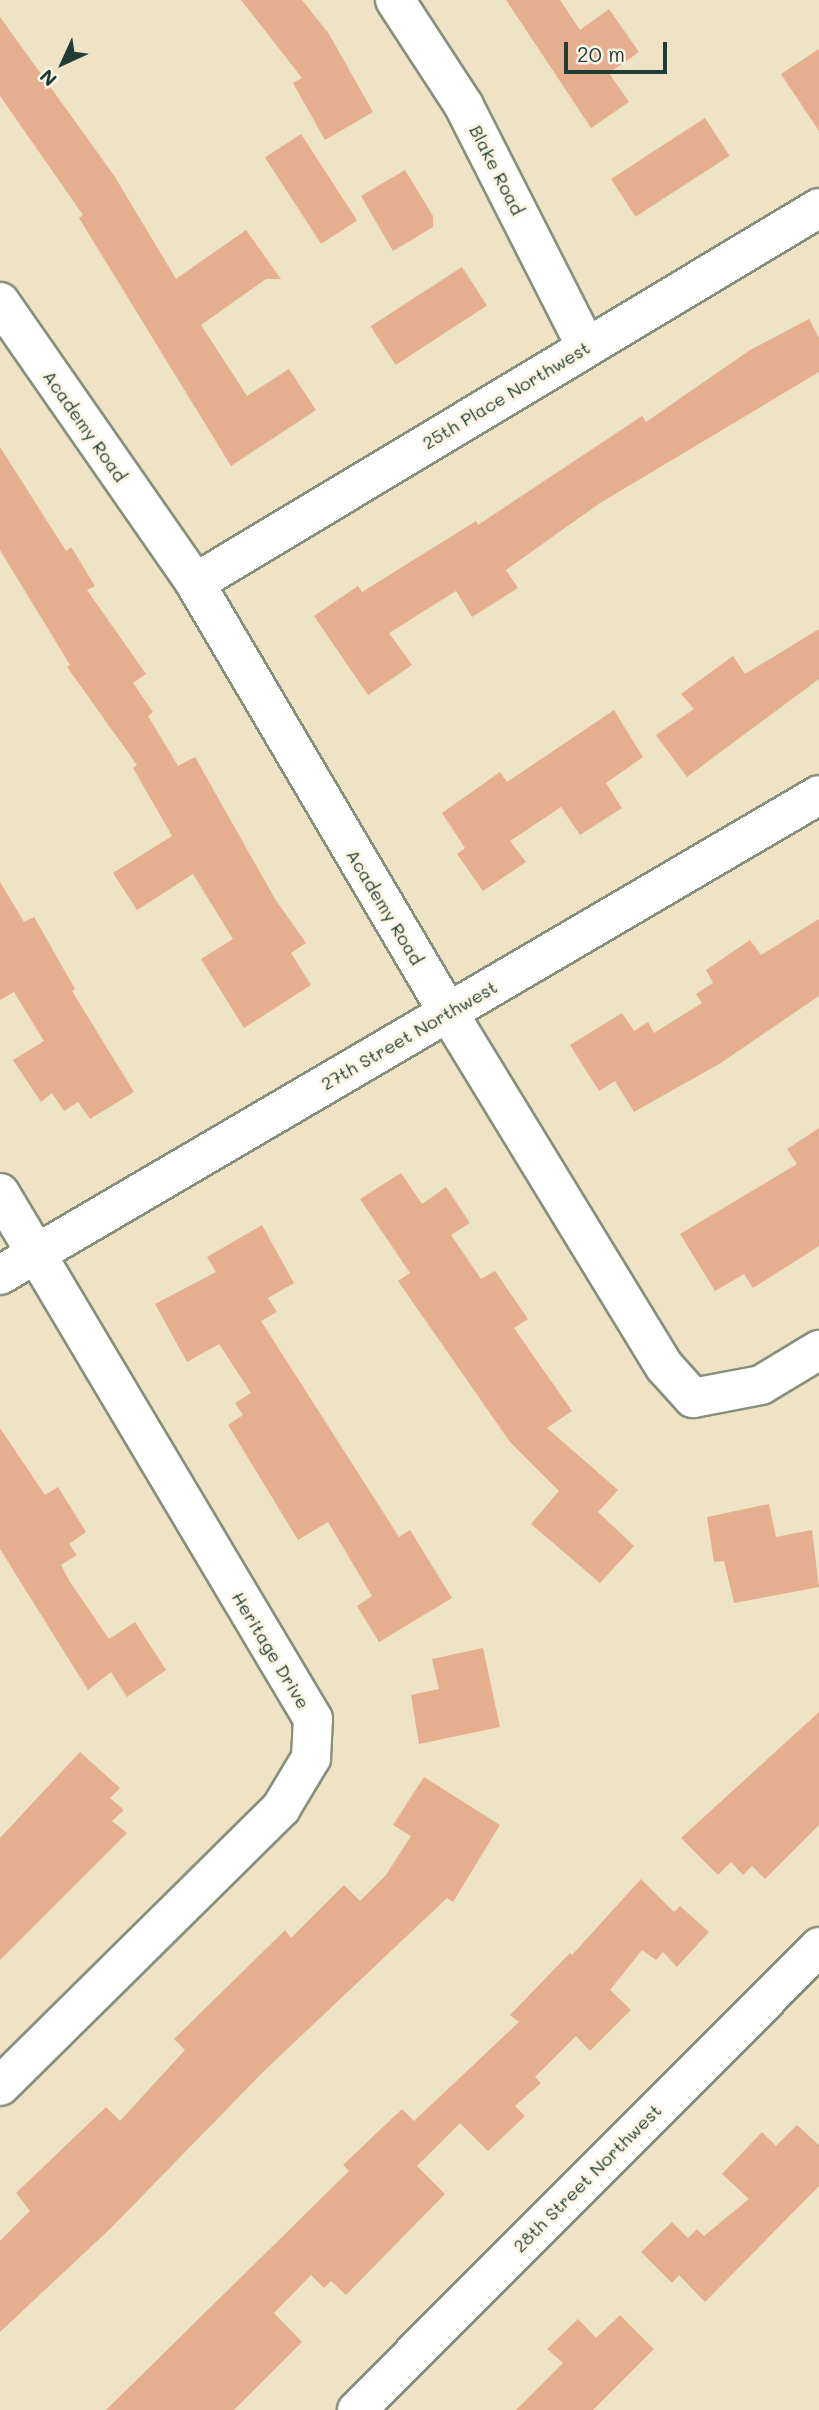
<!DOCTYPE html>
<html>
<head>
<meta charset="utf-8">
<style>
  body { margin:0 }
  #map { position:relative; width:819px; height:2410px; overflow:hidden; background:#efe3c5; font-family:Mali,sans-serif }
  div>[style] { position:absolute }
  .building>* { inset:0; background:#e5ae8e; transform-origin:0 0 }
  .roads { filter:drop-shadow(2px 0 #87907c) drop-shadow(-2px 0 #87907c) drop-shadow(0 2px #87907c) drop-shadow(0 -2px #87907c) }
  .street>* { height:38px; margin:-19px; padding:0 19px; transform-origin:19px; border-radius:19px; background:#fff }
  span { translate:-50% -50%; white-space:nowrap; text-align:center; line-height:1.15; -webkit-text-stroke:6px #fcf5e5; paint-order:stroke }
  .street-label { font-size:18px; color:#1f3d34 }
  .north { position:absolute; left:28px; top:28px; width:70px; height:70px; -webkit-text-stroke:5px #fcf5e5; paint-order:stroke; rotate:225deg; font-size:19px; font-weight:700; line-height:28px; text-align:center; color:#1f3d34 }
  .north::after { content:''; display:block; margin:auto; width:24px; height:32px; background:#1f3d34; clip-path:polygon(50% 0,100% 100%,50% 72%,0 100%) }
  .scale { position:absolute; left:564px; top:42px; width:103px; height:32px; box-sizing:border-box; border:4px solid #1f3d34; border-top:0; padding-left:9px; font-size:21px; line-height:24px; white-space:nowrap; color:#1f3d34; -webkit-text-stroke:5px #fcf5e5; paint-order:stroke }
</style>
</head>
<body>
<div id="map">
  <div class="building">
    <div style="clip-path:polygon(241px 0,302px 0,329px 34px,373px 112px,325px 140px,293px 83px,302px 78px)"></div>
    <div style="clip-path:polygon(506px 0,560px 0,580px 30px,609px 9px,639px 52px,609px 73px,629px 102px,591px 128px)"></div>
    <div style="clip-path:polygon(0 17px,115px 177px,176px 279px,246px 230px,281px 279px,266px 279px,201px 325px,247px 396px,289px 369px,316px 410px,231px 466px,79px 218px,83px 215px,0 96px)"></div>
    <div style="clip-path:polygon(819px 49px,819px 131px,781px 74px)"></div>
    <div style="left:705px;top:118px;width:45px;height:112px;rotate:57deg"></div>
    <div style="left:301px;top:134px;width:103px;height:43px;rotate:57deg"></div>
    <div style="clip-path:polygon(405px 170px,433px 216px,433px 227px,393px 251px,361px 196px)"></div>
    <div style="left:462px;top:267px;width:46px;height:109px;rotate:57deg"></div>
    <div style="clip-path:polygon(809px 319px,819px 338px,819px 372px,600px 503px,506px 570px,518px 588px,472px 617px,456px 591px,389px 633px,412px 665px,368px 695px,314px 616px,358px 586px,362px 592px,476px 521px,478px 525px,642px 416px,646px 422px,750px 350px)"></div>
    <div style="clip-path:polygon(0 447px,66px 551px,71px 547px,95px 586px,87px 590px,146px 674px,133px 683px,153px 712px,148px 716px,178px 766px,195px 757px,275px 899px,306px 943px,291px 953px,311px 985px,244px 1028px,201px 959px,233px 939px,193px 874px,137px 910px,113px 873px,172px 836px,133px 768px,137px 765px,67px 667px,70px 665px,0 550px)"></div>
    <div style="clip-path:polygon(819px 629px,819px 679px,687px 777px,656px 735px,694px 709px,681px 694px,733px 656px,745px 674px)"></div>
    <div style="clip-path:polygon(614px 710px,643px 757px,606px 783px,622px 808px,580px 835px,561px 807px,510px 841px,526px 862px,483px 891px,457px 854px,465px 848px,442px 813px,500px 772px,507px 782px)"></div>
    <div style="clip-path:polygon(0 882px,24px 922px,34px 917px,75px 989px,72px 991px,134px 1092px,90px 1119px,78px 1102px,64px 1111px,52px 1093px,41px 1102px,13px 1060px,44px 1041px,14px 992px,0 1000px)"></div>
    <div style="clip-path:polygon(819px 919px,819px 996px,719px 1064px,634px 1112px,615px 1081px,599px 1091px,570px 1045px,622px 1013px,634px 1031px,648px 1022px,654px 1033px,702px 1003px,696px 994px,713px 983px,706px 970px,750px 940px,761px 955px)"></div>
    <div style="clip-path:polygon(819px 1128px,819px 1246px,753px 1288px,744px 1274px,715px 1291px,680px 1234px,797px 1164px,787px 1149px)"></div>
    <div style="clip-path:polygon(401px 1173px,422px 1204px,446px 1187px,470px 1223px,451px 1235px,481px 1279px,495px 1271px,528px 1319px,514px 1328px,572px 1411px,547px 1428px,618px 1490px,598px 1512px,634px 1546px,600px 1583px,531px 1524px,559px 1491px,510px 1442px,398px 1281px,410px 1273px,360px 1199px)"></div>
    <div style="clip-path:polygon(262px 1225px,294px 1283px,268px 1298px,277px 1312px,261px 1321px,399px 1537px,410px 1530px,452px 1598px,379px 1642px,357px 1606px,372px 1596px,328px 1522px,298px 1540px,228px 1425px,243px 1415px,235px 1403px,251px 1393px,219px 1344px,187px 1362px,155px 1304px,216px 1272px,207px 1257px)"></div>
    <div style="clip-path:polygon(0 1428px,45px 1495px,58px 1487px,86px 1532px,69px 1544px,77px 1555px,61px 1565px,70px 1582px,109px 1639px,135px 1622px,166px 1670px,127px 1697px,111px 1672px,88px 1690px,0 1549px)"></div>
    <div style="clip-path:polygon(769px 1504px,776px 1537px,812px 1530px,819px 1587px,734px 1603px,724px 1561px,714px 1562px,707px 1517px)"></div>
    <div style="clip-path:polygon(483px 1648px,500px 1727px,419px 1744px,411px 1695px,439px 1689px,432px 1659px)"></div>
    <div style="clip-path:polygon(819px 1712px,819px 1825px,765px 1879px,752px 1866px,743px 1875px,731px 1862px,718px 1875px,681px 1838px)"></div>
    <div style="clip-path:polygon(80px 1752px,120px 1788px,110px 1798px,124px 1810px,112px 1821px,127px 1833px,0 1960px,0 1838px)"></div>
    <div style="clip-path:polygon(424px 1777px,500px 1825px,453px 1902px,447px 1898px,264px 2071px,111px 2228px,0 2332px,0 2241px,30px 2211px,16px 2193px,106px 2107px,120px 2121px,185px 2050px,174px 2039px,285px 1930px,291px 1938px,344px 1885px,360px 1901px,386px 1875px,411px 1836px,393px 1825px)"></div>
    <div style="clip-path:polygon(641px 1879px,674px 1912px,680px 1906px,709px 1932px,677px 1967px,663px 1952px,656px 1960px,642px 1950px,610px 1990px,631px 2010px,590px 2051px,576px 2036px,535px 2077px,541px 2083px,515px 2106px,525px 2116px,488px 2151px,460px 2123px,417px 2166px,445px 2194px,346px 2295px,331px 2281px,324px 2288px,311px 2275px,274px 2313px,302px 2342px,234px 2410px,106px 2410px,349px 2171px,343px 2165px,402px 2109px,414px 2121px,519px 2022px,510px 2015px,570px 1953px,572px 1955px)"></div>
    <div style="clip-path:polygon(797px 2125px,819px 2145px,819px 2186px,705px 2302px,679px 2275px,672px 2283px,641px 2252px,672px 2222px,688px 2238px,697px 2229px,704px 2236px,749px 2199px,722px 2174px,762px 2132px,776px 2146px)"></div>
    <div style="clip-path:polygon(620px 2315px,654px 2349px,593px 2410px,516px 2410px,563px 2363px,547px 2349px,578px 2319px,596px 2338px)"></div>
  </div>
  <div class="roads">
    <div class="street">
      <div style="left:395px;top:0;width:126px;rotate:56.9deg"></div>
      <div style="left:464px;top:106px;width:269px;rotate:63.1deg"></div>
      <div style="left:0;top:302px;width:342px;rotate:55.2deg"></div>
      <div style="left:195px;top:583px;width:498px;rotate:59.5deg"></div>
      <div style="left:448px;top:1012px;width:416px;rotate:58.6deg"></div>
      <div style="left:665px;top:1367px;width:42px;rotate:47.9deg"></div>
      <div style="left:693px;top:1398px;width:69px;rotate:-10.8deg"></div>
      <div style="left:761px;top:1385px;width:68px;rotate:-31.1deg"></div>
      <div style="left:195px;top:583px;width:728px;rotate:-31deg"></div>
      <div style="left:0;top:1193px;width:612px;rotate:59.24deg"></div>
      <div style="left:313px;top:1719px;width:39px;rotate:93deg"></div>
      <div style="left:311px;top:1758px;width:58px;rotate:121deg"></div>
      <div style="left:281px;top:1808px;width:395px;rotate:135.3deg"></div>
      <div style="left:0;top:1275px;width:949px;rotate:-30.37deg"></div>
      <div style="left:357px;top:2410px;width:654px;rotate:-45.06deg"></div>
    </div>
  </div>
  <div class="street-label">
    <span style="left:497px;top:170px;rotate:63deg">Blake Road</span>
    <span style="left:506px;top:395px;rotate:-31deg">25th Place Northwest</span>
    <span style="left:85px;top:426px;rotate:55deg">Academy Road</span>
    <span style="left:385px;top:907px;rotate:59deg">Academy Road</span>
    <span style="left:409px;top:1035px;rotate:-30deg">27th Street Northwest</span>
    <span style="left:271px;top:1650px;rotate:59deg">Heritage Drive</span>
    <span style="left:587px;top:2178px;rotate:-45deg">28th Street Northwest</span>
  </div>
  <div class="north">N</div>
  <div class="scale">20 m</div>
</div>
</body>
</html>
